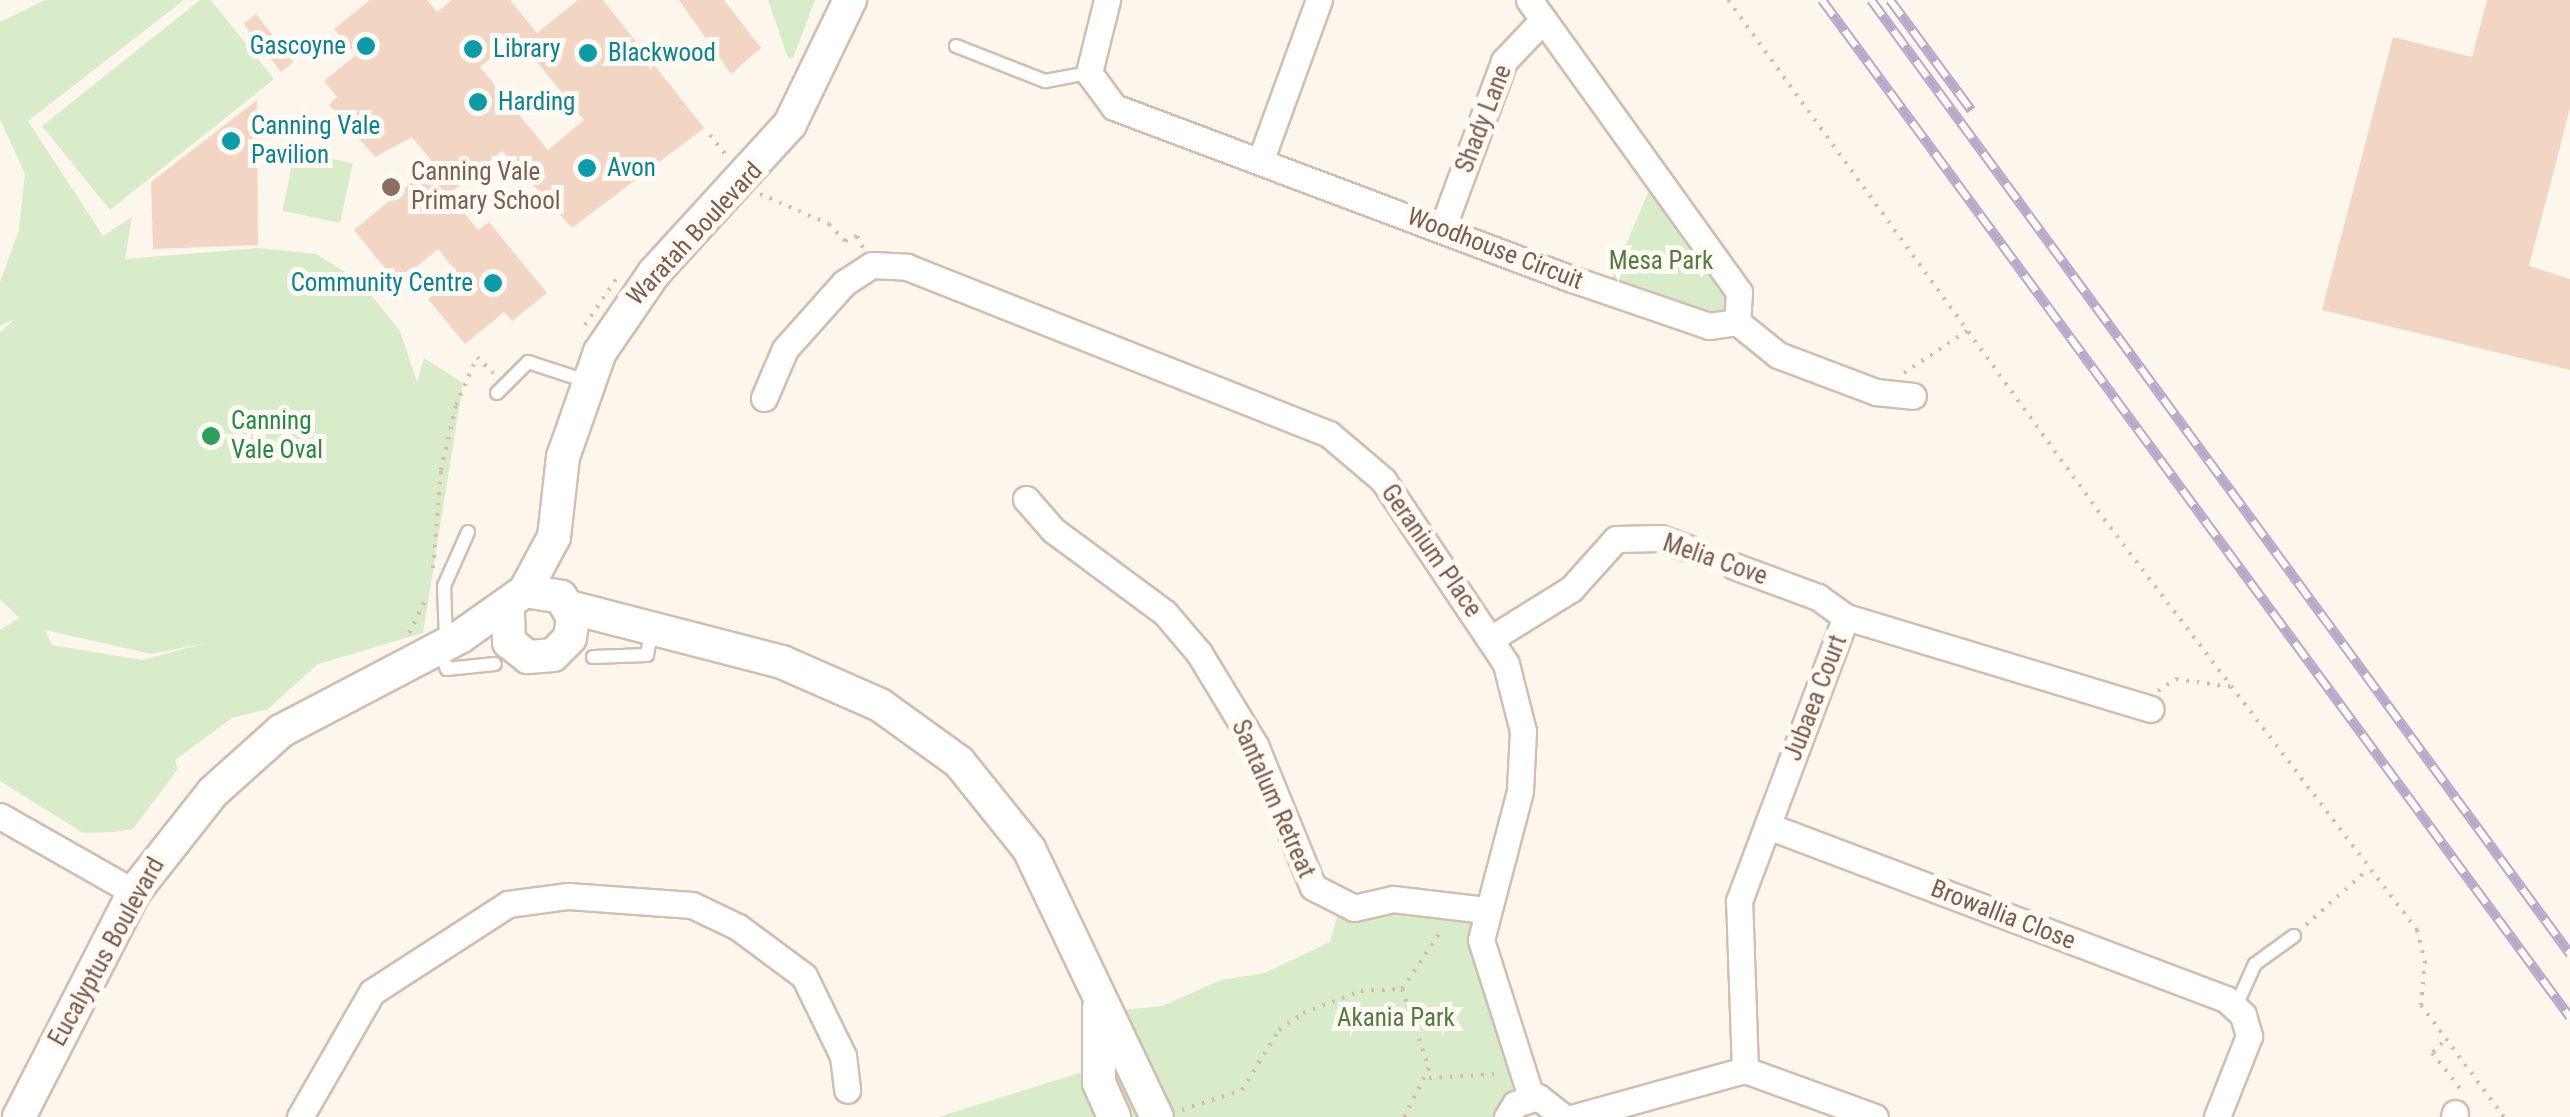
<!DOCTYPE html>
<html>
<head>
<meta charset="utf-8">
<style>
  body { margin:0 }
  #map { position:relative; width:2570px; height:1117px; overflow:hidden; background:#fdf6ec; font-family:"Roboto Condensed",sans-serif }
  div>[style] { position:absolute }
  .green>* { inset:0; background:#d8ecc9; transform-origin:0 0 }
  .building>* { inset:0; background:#f3d5c3; transform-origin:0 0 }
  .path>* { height:4px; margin-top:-2px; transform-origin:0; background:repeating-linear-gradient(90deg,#d9b8a5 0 2.5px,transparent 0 10.5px) }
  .roads { filter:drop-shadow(2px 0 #d1beb0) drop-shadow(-2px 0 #d1beb0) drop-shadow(0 2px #d1beb0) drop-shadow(0 -2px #d1beb0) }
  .lane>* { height:12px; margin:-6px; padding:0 6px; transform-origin:6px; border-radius:6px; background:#fff }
  .street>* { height:25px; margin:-12.5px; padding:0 12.5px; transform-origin:12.5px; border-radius:12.5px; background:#fff }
  .secondary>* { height:32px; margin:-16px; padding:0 16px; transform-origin:16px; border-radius:16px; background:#fff }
  .rail>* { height:10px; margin-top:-5px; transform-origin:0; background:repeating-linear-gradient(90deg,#fffaf3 0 19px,#b9a8c9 0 38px); box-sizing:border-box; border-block:2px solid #b9a8c9 }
  .dots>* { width:28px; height:28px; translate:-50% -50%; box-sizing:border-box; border:5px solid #fffaf3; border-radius:50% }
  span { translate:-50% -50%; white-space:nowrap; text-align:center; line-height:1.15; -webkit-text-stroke:10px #fffaf3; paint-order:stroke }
  .culture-label { font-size:25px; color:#0d838f }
  .right { translate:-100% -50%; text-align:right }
  .left { translate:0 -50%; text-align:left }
  .street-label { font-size:25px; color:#7a5c4d }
  .education-label { font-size:25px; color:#785e54 }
  .park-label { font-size:25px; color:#537a41 }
  .leisure-label { font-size:25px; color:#27864d }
</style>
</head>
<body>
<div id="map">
  <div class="green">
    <div style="clip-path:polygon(evenodd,45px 0,184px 0,28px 121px,103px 236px,132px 217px,125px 259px,258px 248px,316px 254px,360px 281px,400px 331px,417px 382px,424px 358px,463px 383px,423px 633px,318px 664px,268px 709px,232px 718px,175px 760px,178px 769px,133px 829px,113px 832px,83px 833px,0 781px,0 630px,19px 618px,0 599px,0 332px,15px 319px,0 326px,0 282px,19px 230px,25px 174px,0 119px,0 22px,45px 0,45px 630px,151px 654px,206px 643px,142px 660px,52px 645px,45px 630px)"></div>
    <div style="clip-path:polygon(200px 0,211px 0,274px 79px,110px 210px,42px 126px)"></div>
    <div style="clip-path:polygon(768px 0,815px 0,793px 58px,788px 58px)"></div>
    <div style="left:295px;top:151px;width:59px;height:61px;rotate:12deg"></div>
    <div style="clip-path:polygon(1653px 181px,1734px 301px,1719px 319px,1609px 284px)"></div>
    <div style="clip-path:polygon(1391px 903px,1480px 909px,1530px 1090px,1505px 1117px,1147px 1117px,1115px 1011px,1162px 1006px,1221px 980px,1265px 973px,1330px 942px,1338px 913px)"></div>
    <div style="clip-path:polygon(1109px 1039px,1137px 1117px,938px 1117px,1083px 1072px)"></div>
  </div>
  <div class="building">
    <div style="clip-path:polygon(evenodd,370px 0,427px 0,437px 12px,452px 0,510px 0,537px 33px,578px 0,603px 0,704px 128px,572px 228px,502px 151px,449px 194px,478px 230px,489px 222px,547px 293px,512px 321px,504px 312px,465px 344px,428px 299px,458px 274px,438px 249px,397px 283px,354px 230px,434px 164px,412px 137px,375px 157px,329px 105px,337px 97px,324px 81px,356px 55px,334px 29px,370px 0,517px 37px,584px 120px,548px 150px,480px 67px,517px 37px)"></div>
    <div style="clip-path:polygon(679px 0,724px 0,761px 48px,731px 74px)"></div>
    <div style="clip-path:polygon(2487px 0,2570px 0,2570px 108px,2529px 266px,2570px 279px,2570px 370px,2322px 310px,2393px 37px,2472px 57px)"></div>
    <div style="left:256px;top:14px;width:61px;height:16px;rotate:52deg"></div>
    <div style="clip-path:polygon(257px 100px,258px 245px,153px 249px,151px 182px)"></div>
  </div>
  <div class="path">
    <div style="left:1728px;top:0;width:641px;rotate:54.08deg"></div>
    <div style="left:2104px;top:519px;width:517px;rotate:52.71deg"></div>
    <div style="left:2417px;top:930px;width:32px;rotate:76deg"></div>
    <div style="left:2425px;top:961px;width:44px;rotate:95.2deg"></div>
    <div style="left:2421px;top:1005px;width:139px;rotate:53.5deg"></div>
    <div style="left:710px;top:135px;width:28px;rotate:51deg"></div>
    <div style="left:760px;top:194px;width:75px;rotate:23.5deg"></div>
    <div style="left:829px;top:224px;width:23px;rotate:47deg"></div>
    <div style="left:845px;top:241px;width:13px;rotate:-23deg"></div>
    <div style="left:857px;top:236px;width:13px;rotate:63deg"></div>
    <div style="left:585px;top:325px;width:60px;rotate:-55.8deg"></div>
    <div style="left:1904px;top:373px;width:81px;rotate:-33.9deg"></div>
    <div style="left:433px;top:568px;width:98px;rotate:-85.3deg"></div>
    <div style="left:441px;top:470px;width:67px;rotate:-77deg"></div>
    <div style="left:456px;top:405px;width:52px;rotate:-66.4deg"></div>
    <div style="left:477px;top:357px;width:23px;rotate:45deg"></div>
    <div style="left:409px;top:633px;width:40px;rotate:-63.4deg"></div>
    <div style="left:2158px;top:691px;width:22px;rotate:-34deg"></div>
    <div style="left:2176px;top:679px;width:57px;rotate:8.1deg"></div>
    <div style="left:2306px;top:925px;width:81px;rotate:-42deg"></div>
    <div style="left:1402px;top:989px;width:83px;rotate:71.1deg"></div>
    <div style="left:1429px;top:1068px;width:55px;rotate:117deg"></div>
    <div style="left:2442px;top:1043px;width:14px;rotate:135deg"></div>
    <div style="left:2432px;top:1053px;width:50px;rotate:51.5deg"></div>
    <div style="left:1429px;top:1078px;width:69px;rotate:-3.3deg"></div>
    <div style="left:1182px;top:1110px;width:63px;rotate:-18.4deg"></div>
    <div style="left:1242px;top:1090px;width:70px;rotate:-58.3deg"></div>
    <div style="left:1279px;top:1030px;width:29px;rotate:-35deg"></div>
    <div style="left:1303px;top:1013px;width:62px;rotate:-20.8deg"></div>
    <div style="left:1361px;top:991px;width:41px;rotate:-2.8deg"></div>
    <div style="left:1402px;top:989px;width:73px;rotate:-56.1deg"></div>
  </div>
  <div class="roads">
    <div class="lane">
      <div style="left:956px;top:46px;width:96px;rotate:21.5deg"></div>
      <div style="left:1045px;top:81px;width:45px;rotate:-10.3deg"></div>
      <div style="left:497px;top:393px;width:44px;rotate:-45deg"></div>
      <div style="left:528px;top:362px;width:61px;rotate:18.1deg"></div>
      <div style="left:446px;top:639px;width:53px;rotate:-92.2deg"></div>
      <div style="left:444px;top:586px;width:59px;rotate:-66deg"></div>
      <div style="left:440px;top:651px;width:19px;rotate:69deg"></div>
      <div style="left:447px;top:669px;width:48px;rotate:-5.9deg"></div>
      <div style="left:593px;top:657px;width:54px;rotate:-2.1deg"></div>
      <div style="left:647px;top:655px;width:23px;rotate:-80deg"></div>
      <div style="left:2236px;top:1006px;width:46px;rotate:-65.7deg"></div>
      <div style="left:2255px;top:964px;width:48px;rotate:-35.7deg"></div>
    </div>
    <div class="street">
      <div style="left:1107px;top:0;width:75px;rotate:103.9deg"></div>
      <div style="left:1089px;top:73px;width:42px;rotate:53.7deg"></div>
      <div style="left:1114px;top:107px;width:489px;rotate:20.6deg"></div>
      <div style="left:1572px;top:279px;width:145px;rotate:18.9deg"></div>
      <div style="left:1709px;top:326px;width:28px;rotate:-8deg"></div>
      <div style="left:1737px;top:322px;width:30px;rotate:-86deg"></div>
      <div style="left:1739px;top:292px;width:360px;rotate:-125.7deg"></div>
      <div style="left:1261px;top:159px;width:169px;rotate:-70deg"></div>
      <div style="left:1442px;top:229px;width:179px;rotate:-69.7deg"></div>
      <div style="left:1504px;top:61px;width:57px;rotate:-46.4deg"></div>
      <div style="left:1737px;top:322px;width:53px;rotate:38.8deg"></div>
      <div style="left:1778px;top:355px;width:105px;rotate:20.7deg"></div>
      <div style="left:1876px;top:392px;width:37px;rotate:6deg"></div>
      <div style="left:764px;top:398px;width:53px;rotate:-66.8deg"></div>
      <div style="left:785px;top:349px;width:89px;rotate:-48.2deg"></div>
      <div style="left:844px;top:283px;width:33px;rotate:-33deg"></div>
      <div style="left:872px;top:265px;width:35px;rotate:3deg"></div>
      <div style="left:907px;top:267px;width:454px;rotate:21.6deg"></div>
      <div style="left:1329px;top:434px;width:71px;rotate:40.4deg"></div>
      <div style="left:1383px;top:480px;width:221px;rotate:56.2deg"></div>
      <div style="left:1506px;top:664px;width:69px;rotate:75.8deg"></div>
      <div style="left:1523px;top:731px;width:60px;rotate:92.9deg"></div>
      <div style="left:1520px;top:791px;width:154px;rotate:104.7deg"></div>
      <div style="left:1481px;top:940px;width:165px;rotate:72.3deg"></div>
      <div style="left:1026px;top:499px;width:41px;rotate:48.9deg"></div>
      <div style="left:1053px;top:530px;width:139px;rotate:36.5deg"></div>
      <div style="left:1165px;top:613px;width:52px;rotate:49.6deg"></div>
      <div style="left:1199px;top:653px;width:108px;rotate:58.7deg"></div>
      <div style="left:1255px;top:745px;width:153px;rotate:67.8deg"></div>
      <div style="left:1313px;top:887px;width:46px;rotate:27.1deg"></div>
      <div style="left:1354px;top:908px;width:40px;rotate:-13deg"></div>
      <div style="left:1393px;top:899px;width:93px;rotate:6.8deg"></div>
      <div style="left:1734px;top:566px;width:90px;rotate:20.3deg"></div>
      <div style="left:1818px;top:597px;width:34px;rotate:36deg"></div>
      <div style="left:1492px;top:638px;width:93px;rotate:-31.8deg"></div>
      <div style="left:1571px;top:589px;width:67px;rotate:-48deg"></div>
      <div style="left:1616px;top:539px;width:44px;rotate:-1.3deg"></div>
      <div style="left:1660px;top:538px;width:30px;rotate:20deg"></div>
      <div style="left:0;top:816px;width:154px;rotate:29.6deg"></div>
      <div style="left:1768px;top:826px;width:490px;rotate:20.7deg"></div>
      <div style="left:2226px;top:999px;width:23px;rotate:43deg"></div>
      <div style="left:2243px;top:1015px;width:22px;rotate:74deg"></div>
      <div style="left:2249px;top:1036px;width:87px;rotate:111.6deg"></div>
      <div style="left:1745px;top:1070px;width:169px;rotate:-92deg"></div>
      <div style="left:1739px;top:901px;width:303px;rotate:-69.4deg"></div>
      <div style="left:1846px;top:617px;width:318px;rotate:16.8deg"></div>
      <div style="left:300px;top:1117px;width:144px;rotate:-60.1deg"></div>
      <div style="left:372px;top:992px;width:162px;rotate:-32.9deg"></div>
      <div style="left:508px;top:904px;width:61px;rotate:-7.6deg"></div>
      <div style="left:568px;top:896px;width:124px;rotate:4.2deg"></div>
      <div style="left:692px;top:905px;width:51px;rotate:25.6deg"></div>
      <div style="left:738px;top:927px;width:82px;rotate:36.6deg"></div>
      <div style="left:804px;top:976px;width:89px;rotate:64deg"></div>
      <div style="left:843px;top:1056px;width:34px;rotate:83deg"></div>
      <div style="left:1507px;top:1117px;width:15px;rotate:-58deg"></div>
      <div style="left:1515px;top:1104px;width:24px;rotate:-17deg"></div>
      <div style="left:1538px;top:1097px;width:33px;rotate:38deg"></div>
      <div style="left:1575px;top:1117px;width:176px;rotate:-15.5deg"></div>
      <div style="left:1745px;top:1070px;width:138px;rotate:19.9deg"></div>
      <div style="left:2454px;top:1117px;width:4px;rotate:-76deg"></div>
    </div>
    <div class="secondary">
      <div style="left:525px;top:591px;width:61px;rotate:-61.8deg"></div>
      <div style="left:554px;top:537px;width:81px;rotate:-83.6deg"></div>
      <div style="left:563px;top:457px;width:111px;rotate:-70.6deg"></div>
      <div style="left:600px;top:352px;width:96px;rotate:-55.6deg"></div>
      <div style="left:654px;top:273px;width:202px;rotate:-47.6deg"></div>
      <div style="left:790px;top:124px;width:138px;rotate:-64.2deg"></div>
      <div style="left:569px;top:607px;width:220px;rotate:14.5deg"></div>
      <div style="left:782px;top:662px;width:107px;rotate:23.7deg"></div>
      <div style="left:880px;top:705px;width:97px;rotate:35.8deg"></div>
      <div style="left:959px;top:762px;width:112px;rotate:51.2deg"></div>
      <div style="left:1029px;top:849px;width:297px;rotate:64.5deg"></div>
      <div style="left:1099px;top:1008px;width:75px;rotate:90deg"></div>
      <div style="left:1099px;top:1083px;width:37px;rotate:66deg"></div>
      <div style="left:19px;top:1117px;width:253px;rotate:-62.9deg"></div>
      <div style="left:134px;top:892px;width:127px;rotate:-51.7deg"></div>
      <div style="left:213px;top:792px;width:91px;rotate:-41.9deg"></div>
      <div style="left:281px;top:731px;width:202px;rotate:-27.7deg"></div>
      <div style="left:460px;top:637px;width:80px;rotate:-35.3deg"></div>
      <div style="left:525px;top:591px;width:36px;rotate:9deg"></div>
      <div style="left:561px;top:597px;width:24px;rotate:60deg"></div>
      <div style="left:573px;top:618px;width:20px;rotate:99deg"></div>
      <div style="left:570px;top:638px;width:24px;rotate:135deg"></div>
      <div style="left:553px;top:655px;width:25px;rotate:175deg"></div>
      <div style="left:528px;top:657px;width:24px;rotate:-142deg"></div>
      <div style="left:509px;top:642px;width:34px;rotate:-92deg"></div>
    </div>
  </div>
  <div class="rail">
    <div style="left:1822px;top:0;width:1262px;rotate:53.67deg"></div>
    <div style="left:1871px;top:0;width:1183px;rotate:53.77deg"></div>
    <div style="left:1890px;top:0;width:137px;rotate:53.6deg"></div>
  </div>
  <div class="dots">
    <div style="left:366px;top:46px;background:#0f9aa8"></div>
    <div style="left:473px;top:49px;background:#0f9aa8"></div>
    <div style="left:588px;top:53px;background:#0f9aa8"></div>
    <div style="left:478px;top:102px;background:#0f9aa8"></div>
    <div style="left:231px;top:141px;background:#0f9aa8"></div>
    <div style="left:587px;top:168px;background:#0f9aa8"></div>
    <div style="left:391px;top:187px;background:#8d6e63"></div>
    <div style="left:493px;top:283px;background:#0f9aa8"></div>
    <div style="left:211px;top:436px;background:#2e9e5b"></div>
  </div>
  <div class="culture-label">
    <span class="right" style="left:346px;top:46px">Gascoyne</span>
    <span class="left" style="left:493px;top:49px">Library</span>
    <span class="left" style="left:608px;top:53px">Blackwood</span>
    <span class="left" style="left:498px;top:102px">Harding</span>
    <span class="left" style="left:251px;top:141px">Canning Vale<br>Pavilion</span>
    <span class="left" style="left:607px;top:168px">Avon</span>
    <span class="right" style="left:473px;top:283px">Community Centre</span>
  </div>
  <div class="street-label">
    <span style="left:1484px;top:119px;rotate:-69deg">Shady Lane</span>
    <span style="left:695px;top:234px;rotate:-47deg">Waratah Boulevard</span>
    <span style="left:1495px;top:249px;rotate:21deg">Woodhouse Circuit</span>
    <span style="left:1431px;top:551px;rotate:55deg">Geranium Place</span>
    <span style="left:1715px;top:560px;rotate:19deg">Melia Cove</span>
    <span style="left:1816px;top:698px;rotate:-69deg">Jubaea Court</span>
    <span style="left:1273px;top:799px;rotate:66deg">Santalum Retreat</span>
    <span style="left:2003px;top:915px;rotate:21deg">Browallia Close</span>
    <span style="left:107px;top:952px;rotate:-61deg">Eucalyptus Boulevard</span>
  </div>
  <div class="education-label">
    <span class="left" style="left:411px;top:187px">Canning Vale<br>Primary School</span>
  </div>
  <div class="park-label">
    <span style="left:1661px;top:261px">Mesa Park</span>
    <span style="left:1396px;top:1018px">Akania Park</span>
  </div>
  <div class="leisure-label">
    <span class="left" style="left:231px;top:436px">Canning<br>Vale Oval</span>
  </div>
</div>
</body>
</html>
